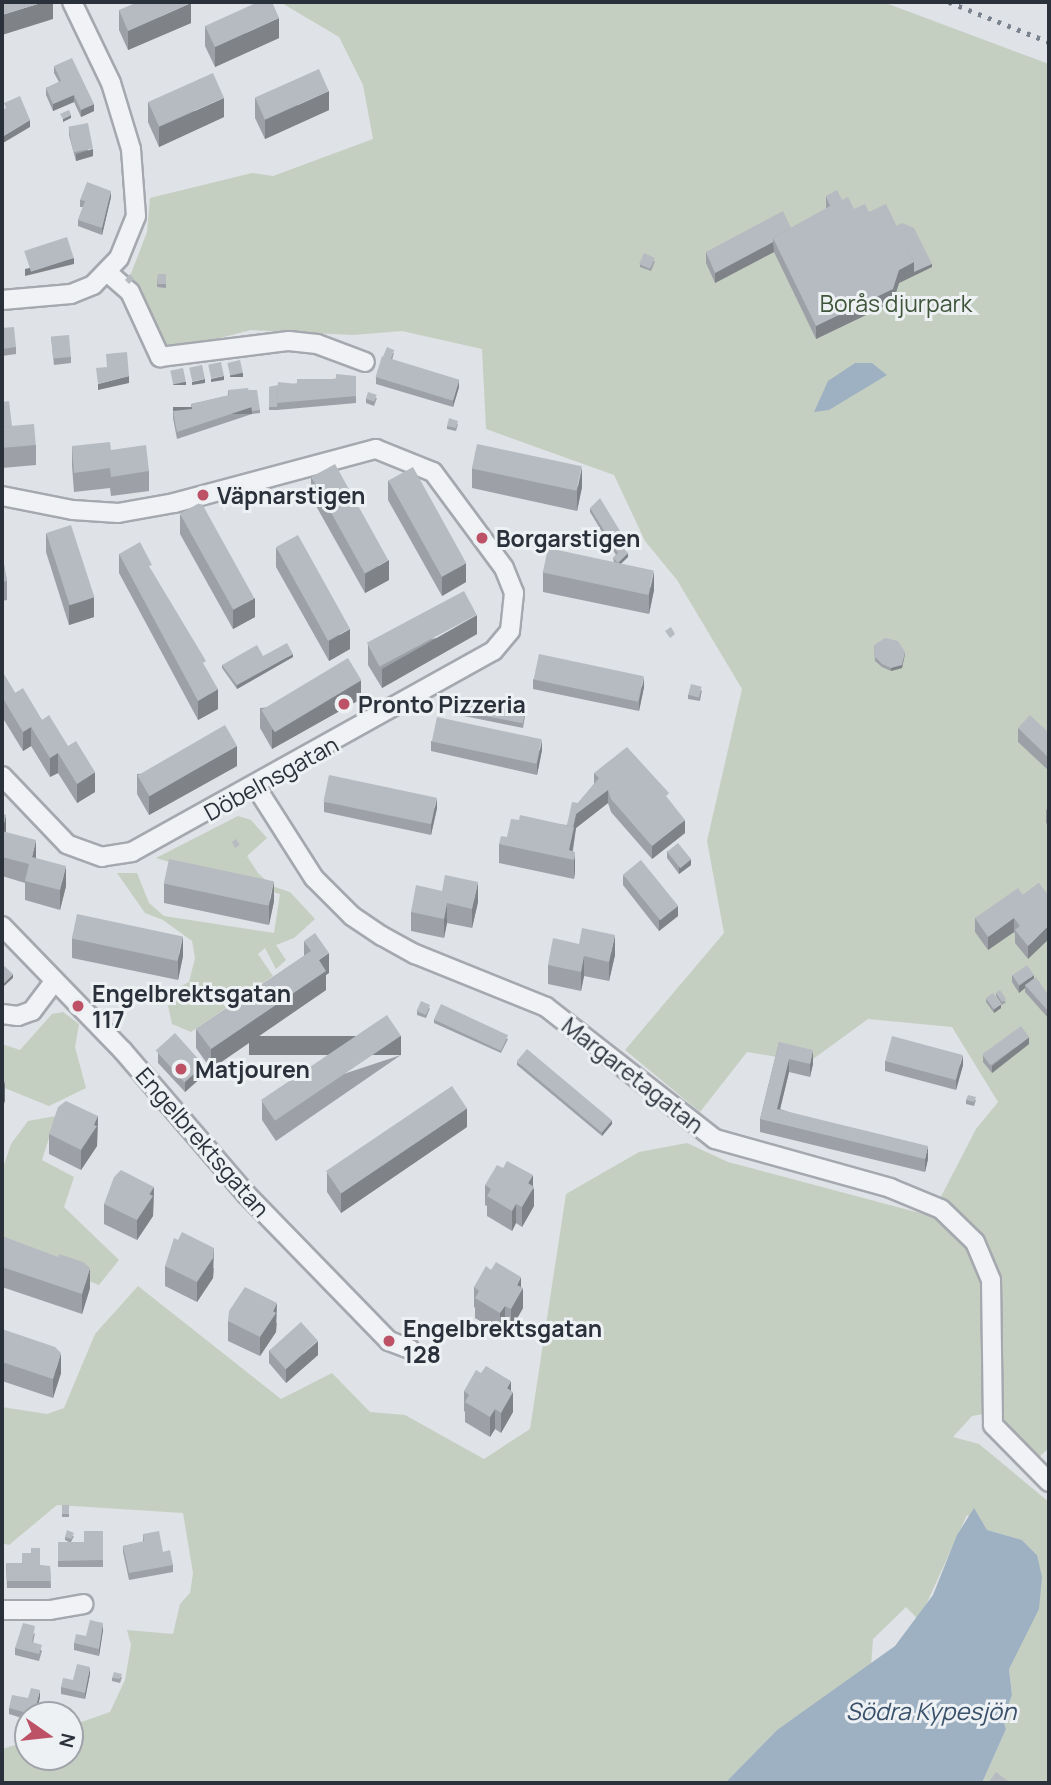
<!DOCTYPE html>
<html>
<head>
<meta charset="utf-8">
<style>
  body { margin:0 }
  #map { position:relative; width:1051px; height:1785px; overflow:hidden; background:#dfe2e6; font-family:Manrope,sans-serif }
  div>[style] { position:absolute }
  .green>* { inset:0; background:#c5cfc1 }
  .water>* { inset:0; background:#9eb1c2 }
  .roads { filter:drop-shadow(2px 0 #a5a9af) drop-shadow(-2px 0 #a5a9af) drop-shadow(0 2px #a5a9af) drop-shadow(0 -2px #a5a9af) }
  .minor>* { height:18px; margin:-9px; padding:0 9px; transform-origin:9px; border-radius:9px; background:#f1f2f5 }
  .rail>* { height:4.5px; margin-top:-2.25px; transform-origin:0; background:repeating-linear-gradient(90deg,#7a828e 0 3.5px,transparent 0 10.5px) }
  .wall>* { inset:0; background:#9da1a7; transform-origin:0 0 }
  .shaded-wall>* { inset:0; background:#7f8388; transform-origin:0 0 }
  .building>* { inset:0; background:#b6bbc2; transform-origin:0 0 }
  .dots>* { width:19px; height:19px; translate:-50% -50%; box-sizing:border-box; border:4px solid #eef1f4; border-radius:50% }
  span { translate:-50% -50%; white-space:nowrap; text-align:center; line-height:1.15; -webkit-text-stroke:6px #eef1f4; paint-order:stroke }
  .park-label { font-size:23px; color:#3f5539 }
  .poi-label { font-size:23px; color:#2a313b; font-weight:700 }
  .left { translate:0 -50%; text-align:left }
  .street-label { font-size:23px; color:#2a313b }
  .water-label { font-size:24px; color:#39516a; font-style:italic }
  .frame { position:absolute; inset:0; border:4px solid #2a313b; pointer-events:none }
  .north { position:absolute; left:14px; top:1701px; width:70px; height:70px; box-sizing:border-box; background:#eef1f4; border:2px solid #a0a4aa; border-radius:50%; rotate:104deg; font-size:19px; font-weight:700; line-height:28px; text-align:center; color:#2a313b }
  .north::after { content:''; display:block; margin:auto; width:24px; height:32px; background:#bd5267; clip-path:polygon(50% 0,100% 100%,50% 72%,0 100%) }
</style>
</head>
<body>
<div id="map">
  <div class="green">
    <div style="clip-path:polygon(280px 2px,883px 2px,1049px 64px,1049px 1448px,1038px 1458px,1013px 1438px,1000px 1411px,972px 1416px,953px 1437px,979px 1444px,1049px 1502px,1049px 1783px,982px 1783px,1006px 1729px,1003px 1720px,1012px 1695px,1009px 1669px,1037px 1555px,1022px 1540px,987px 1530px,967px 1515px,919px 1620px,906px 1607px,873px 1639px,871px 1666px,777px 1730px,725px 1783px,2px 1783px,2px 1749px,28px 1741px,28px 1757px,70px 1757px,70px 1726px,110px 1712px,125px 1680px,131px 1645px,127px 1630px,173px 1634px,180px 1604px,190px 1593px,193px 1573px,183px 1513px,57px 1505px,9px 1545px,2px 1543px,2px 1407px,47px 1414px,64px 1408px,95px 1334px,138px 1286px,281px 1399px,332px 1373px,370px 1412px,405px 1415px,484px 1459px,530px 1429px,566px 1194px,639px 1152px,687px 1143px,728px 1162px,931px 1216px,976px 1129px,998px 1102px,952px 1027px,868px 1019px,809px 1062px,747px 1052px,700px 1112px,625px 1050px,724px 933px,707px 841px,742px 689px,677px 580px,645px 541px,614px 475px,486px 429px,482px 349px,402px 331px,353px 335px,251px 330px,165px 352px,129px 279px,147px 232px,150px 198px,252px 173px,273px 176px,373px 139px,363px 85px,339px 37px)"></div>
    <div style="clip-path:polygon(238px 816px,251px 820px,267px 838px,247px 856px,258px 873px,272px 886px,290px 892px,315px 919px,294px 938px,276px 945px,286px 960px,276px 969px,265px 948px,258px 954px,273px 976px,191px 1032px,172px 1024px,167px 1001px,169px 993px,189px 982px,195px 958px,192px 941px,163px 920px,145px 913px,117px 873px,137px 873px,149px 903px,164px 916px,274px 933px,280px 894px,156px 858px)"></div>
    <div style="clip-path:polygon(63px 1012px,79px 1024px,75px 1047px,86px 1088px,49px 1106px,2px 1087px,2px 1044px,20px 1050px,52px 1014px)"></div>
    <div style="clip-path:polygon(56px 1116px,42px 1160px,74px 1177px,64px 1207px,119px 1260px,99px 1285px,2px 1247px,2px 1171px,11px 1144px,28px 1121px)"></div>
  </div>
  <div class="water">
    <div style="clip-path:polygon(855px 363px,872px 363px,887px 375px,829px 410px,814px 412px,828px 381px)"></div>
    <div style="clip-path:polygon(974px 1508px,987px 1530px,1022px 1540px,1037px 1555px,1042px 1577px,1039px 1609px,1009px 1669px,1012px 1695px,1003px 1720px,1006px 1729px,982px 1783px,725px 1783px,777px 1730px,895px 1646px,933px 1595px,957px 1535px)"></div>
  </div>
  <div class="roads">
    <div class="minor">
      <div style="left:107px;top:272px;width:30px;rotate:41deg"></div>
      <div style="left:130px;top:292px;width:72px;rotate:65.2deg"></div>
      <div style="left:160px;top:357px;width:130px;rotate:-7.1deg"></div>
      <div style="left:289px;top:341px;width:28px;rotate:6deg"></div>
      <div style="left:317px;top:344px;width:51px;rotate:20.6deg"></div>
      <div style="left:2px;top:300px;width:69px;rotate:-5deg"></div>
      <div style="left:71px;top:294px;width:24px;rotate:-22deg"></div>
      <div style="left:93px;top:285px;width:37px;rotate:-46deg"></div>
      <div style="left:119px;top:258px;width:45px;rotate:-68deg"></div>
      <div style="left:136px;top:216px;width:67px;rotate:-94.3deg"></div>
      <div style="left:131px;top:149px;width:69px;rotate:-106.9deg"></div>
      <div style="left:111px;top:83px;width:90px;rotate:-115.7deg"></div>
      <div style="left:2px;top:496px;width:72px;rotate:11.2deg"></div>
      <div style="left:73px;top:510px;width:45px;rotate:3.8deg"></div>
      <div style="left:118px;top:513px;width:57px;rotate:-10.1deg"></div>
      <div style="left:174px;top:503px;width:209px;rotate:-15deg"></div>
      <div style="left:376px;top:449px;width:61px;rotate:22deg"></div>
      <div style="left:433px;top:472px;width:119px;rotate:53.5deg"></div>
      <div style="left:504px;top:568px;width:27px;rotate:68deg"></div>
      <div style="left:514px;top:593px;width:38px;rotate:96deg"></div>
      <div style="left:510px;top:631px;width:26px;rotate:130deg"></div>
      <div style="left:493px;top:651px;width:413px;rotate:150.9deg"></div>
      <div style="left:132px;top:852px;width:30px;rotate:171deg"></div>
      <div style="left:102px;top:857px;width:37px;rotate:-160deg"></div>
      <div style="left:67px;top:844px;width:94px;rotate:-133.7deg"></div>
      <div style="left:256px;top:787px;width:108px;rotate:57.5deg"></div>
      <div style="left:314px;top:878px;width:54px;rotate:45deg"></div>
      <div style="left:352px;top:916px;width:36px;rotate:34deg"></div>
      <div style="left:382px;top:936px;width:38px;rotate:29deg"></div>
      <div style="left:415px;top:954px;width:141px;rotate:22deg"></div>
      <div style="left:546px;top:1007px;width:214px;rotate:38deg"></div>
      <div style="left:715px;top:1139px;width:182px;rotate:15.6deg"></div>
      <div style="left:890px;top:1188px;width:55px;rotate:22.4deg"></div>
      <div style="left:941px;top:1209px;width:47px;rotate:44.1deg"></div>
      <div style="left:975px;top:1242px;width:41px;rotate:67.2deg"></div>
      <div style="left:991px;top:1280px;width:145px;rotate:89.2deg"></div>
      <div style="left:993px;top:1425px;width:80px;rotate:45.5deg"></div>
      <div style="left:2px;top:926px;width:174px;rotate:45.9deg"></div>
      <div style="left:123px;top:1051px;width:189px;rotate:49.3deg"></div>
      <div style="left:246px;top:1194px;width:205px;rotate:45.8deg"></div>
      <div style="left:389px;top:1341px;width:22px;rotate:21deg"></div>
      <div style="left:2px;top:1014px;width:16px;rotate:7deg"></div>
      <div style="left:18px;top:1016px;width:15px;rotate:-20deg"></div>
      <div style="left:32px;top:1011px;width:36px;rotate:-53deg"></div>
      <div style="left:2px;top:1610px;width:48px"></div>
      <div style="left:50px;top:1610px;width:34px;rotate:-10deg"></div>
    </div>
  </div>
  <div class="rail">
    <div style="left:949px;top:2px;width:108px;rotate:21.8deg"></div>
  </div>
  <div class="wall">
    <div style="clip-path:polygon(119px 10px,191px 23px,128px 50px,119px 30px)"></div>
    <div style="clip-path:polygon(205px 26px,279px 38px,215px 67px,205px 46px)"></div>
    <div style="clip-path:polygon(54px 66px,94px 111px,81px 117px,74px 102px,53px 111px,46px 95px,46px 88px,59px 82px,54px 73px)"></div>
    <div style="clip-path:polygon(255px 98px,329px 110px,265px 139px,255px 118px)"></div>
    <div style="clip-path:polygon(148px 102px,224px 117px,159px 147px,148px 122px)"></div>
    <div style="clip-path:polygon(69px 128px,93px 156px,76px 161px,69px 135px)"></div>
    <div style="clip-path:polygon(826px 196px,842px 200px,854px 209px,869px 212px,896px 226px,932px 267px,899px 283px,893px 302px,816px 339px,774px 252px,715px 283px,706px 263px,706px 252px,791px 228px,826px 209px)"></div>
    <div style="clip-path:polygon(111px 197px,102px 235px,78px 226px,78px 220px,83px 207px,80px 207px,80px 200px)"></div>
    <div style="clip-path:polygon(655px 261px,651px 271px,640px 267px,640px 264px)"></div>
    <div style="clip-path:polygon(158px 274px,166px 274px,166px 288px,157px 287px)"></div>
    <div style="clip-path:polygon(2px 328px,16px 347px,16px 354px,2px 356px)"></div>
    <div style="clip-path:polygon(51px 337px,71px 357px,71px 363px,54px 365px)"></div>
    <div style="clip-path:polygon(394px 353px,392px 360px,459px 387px,453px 407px,376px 384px,376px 377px,384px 357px)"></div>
    <div style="clip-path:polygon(356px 376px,356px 403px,277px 410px,277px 409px,277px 410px,269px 410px,269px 387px)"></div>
    <div style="clip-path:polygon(228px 390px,260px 410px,260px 413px,252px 414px,177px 439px,173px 418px,173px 411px,191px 410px,191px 404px,228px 396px)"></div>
    <div style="clip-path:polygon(377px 398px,374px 406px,366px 403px,366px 399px)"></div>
    <div style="clip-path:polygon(2px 402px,12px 426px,36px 445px,36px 465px,2px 468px)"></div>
    <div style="clip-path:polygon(458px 424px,456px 431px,447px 429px,447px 426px)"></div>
    <div style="clip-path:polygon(72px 446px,111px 450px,149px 471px,149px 491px,111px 496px,110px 488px,74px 492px,72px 466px)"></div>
    <div style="clip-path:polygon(472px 468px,582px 487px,577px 511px,472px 488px)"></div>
    <div style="clip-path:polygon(311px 477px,389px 580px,365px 593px,311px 497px)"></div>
    <div style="clip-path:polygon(388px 480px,466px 582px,442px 596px,388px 500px)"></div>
    <div style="clip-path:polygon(590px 508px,628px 547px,625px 550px,628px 557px,621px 564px,654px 590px,649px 614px,543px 592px,543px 572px,614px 562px,613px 558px,616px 555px,590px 512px)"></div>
    <div style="clip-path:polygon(180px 514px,255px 617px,233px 629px,180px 534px)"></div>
    <div style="clip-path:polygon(46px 533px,94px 617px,69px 625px,46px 552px)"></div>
    <div style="clip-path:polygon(276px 547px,350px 649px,329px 661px,276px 567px)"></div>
    <div style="clip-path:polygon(2px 554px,7px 581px,7px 600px,2px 601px)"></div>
    <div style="clip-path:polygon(119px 554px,152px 572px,218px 709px,198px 720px,119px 573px)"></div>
    <div style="clip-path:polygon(477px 634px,382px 688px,368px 665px,368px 645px)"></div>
    <div style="clip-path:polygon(874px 645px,905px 655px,902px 668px,891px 671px,882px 667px,875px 661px)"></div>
    <div style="clip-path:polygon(263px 656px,293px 657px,237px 689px,222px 668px,222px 665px)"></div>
    <div style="clip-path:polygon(2px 671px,15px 693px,42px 720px,95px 792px,77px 803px,58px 773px,50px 777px,31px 746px,23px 751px,4px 720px,2px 721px)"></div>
    <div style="clip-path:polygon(533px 679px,644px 687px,639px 711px,533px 689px)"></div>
    <div style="clip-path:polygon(702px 690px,700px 701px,688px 699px,688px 695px)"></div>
    <div style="clip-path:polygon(361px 699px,272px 749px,260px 728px,260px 708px)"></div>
    <div style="clip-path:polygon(464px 712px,525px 716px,523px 728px,464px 716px)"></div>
    <div style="clip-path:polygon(1018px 728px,1049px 733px,1049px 771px,1018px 742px)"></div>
    <div style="clip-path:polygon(431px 741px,542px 750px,537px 775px,431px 751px)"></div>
    <div style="clip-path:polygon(237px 766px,149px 815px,137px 794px,137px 774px)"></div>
    <div style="clip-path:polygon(594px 773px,669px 800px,685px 833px,652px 859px,611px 812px,608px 803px,576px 828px,573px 851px,575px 871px,574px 879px,499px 863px,499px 844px,507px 837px,519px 820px,567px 825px,578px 803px,594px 784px)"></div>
    <div style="clip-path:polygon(324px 802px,437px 808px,431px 835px,324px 812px)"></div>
    <div style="clip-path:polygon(1049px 807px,1049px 826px,1046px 823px,1046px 810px)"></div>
    <div style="clip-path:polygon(2px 813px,6px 832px,66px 886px,60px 910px,25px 900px,25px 883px,2px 876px)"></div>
    <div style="clip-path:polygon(667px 851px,691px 865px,679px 874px,667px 858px)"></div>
    <div style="clip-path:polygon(623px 875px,678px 916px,659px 931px,623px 885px)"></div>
    <div style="clip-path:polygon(164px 883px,274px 901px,269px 925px,164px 903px)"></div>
    <div style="clip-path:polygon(1039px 883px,1028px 959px,1015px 943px,1015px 934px,1014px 932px,988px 950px,975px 932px,975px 918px,1023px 895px)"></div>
    <div style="clip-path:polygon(442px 891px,478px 902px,472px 928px,447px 923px,444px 938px,411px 931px,411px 912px)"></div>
    <div style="clip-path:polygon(72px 938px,183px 956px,178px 980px,72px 958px)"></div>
    <div style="clip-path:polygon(304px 941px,329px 973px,326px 975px,326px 990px,211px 1069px,196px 1048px,196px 1029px,304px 956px)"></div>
    <div style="clip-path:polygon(579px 944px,615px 955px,609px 981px,584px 976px,581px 991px,548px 984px,548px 965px)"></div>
    <div style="clip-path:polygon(1012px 975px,1034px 979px,1049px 996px,1049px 1019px,1025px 992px,1025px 988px,1019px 993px,1012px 982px)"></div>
    <div style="clip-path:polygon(996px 993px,1006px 1002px,1002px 1005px,996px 996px)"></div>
    <div style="clip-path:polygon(986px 998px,1001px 1008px,994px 1013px,986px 1002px)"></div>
    <div style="clip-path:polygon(430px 1008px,426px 1018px,417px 1015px,417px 1011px)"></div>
    <div style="clip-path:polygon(434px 1019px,508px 1039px,501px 1053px,434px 1023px)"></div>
    <div style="clip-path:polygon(779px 1042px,813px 1064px,810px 1077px,789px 1072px,780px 1109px,928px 1159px,925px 1172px,760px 1132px,760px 1119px)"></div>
    <div style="clip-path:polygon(1029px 1044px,992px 1073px,983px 1062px,983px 1055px)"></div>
    <div style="clip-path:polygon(158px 1053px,204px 1075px,185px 1092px,158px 1063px)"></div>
    <div style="clip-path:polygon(401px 1055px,276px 1141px,262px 1120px,262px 1101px)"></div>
    <div style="clip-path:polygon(885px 1061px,963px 1065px,956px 1090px,885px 1071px)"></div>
    <div style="clip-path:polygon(517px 1062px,612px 1124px,602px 1136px,517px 1065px)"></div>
    <div style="clip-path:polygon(966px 1100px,976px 1100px,974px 1106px,966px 1104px)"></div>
    <div style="clip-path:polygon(98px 1116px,97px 1146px,81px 1170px,49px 1154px,49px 1134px)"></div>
    <div style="clip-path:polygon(467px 1127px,341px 1213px,327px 1192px,327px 1173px)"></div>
    <div style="clip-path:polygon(485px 1185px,533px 1186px,534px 1206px,522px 1227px,516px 1223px,512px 1231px,487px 1216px,487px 1206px,485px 1205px)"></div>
    <div style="clip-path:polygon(154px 1187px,153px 1216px,137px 1240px,104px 1224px,104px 1204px)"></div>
    <div style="clip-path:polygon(2px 1236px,90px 1288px,82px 1314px,2px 1287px)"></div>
    <div style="clip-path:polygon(165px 1266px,214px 1268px,213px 1278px,197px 1302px,165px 1286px)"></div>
    <div style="clip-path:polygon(474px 1287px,521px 1287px,523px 1308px,511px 1329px,505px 1325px,500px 1333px,475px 1318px,475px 1308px,474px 1307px)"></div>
    <div style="clip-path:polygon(228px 1321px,277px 1323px,276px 1332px,260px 1356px,228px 1341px)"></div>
    <div style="clip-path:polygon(2px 1329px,61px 1373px,53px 1398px,2px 1381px)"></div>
    <div style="clip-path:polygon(269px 1350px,318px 1355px,286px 1383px,269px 1363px)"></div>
    <div style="clip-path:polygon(464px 1391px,511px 1391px,513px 1412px,501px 1433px,495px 1429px,490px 1437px,465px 1422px,465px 1412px,464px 1411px)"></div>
    <div style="left:62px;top:1505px;width:7px;height:12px"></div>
    <div style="clip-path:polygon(103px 1531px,103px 1567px,58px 1567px,58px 1542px,69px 1542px,65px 1540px,65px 1537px,74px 1536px,71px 1542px,84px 1542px)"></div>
    <div style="clip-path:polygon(143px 1534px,163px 1552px,173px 1565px,173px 1572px,129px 1580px,123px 1552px,123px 1546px,143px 1542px)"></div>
    <div style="clip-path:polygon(6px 1563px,50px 1566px,51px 1588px,7px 1588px)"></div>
    <div style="clip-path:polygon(103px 1630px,99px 1656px,74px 1650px,74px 1643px)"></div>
    <div style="clip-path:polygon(35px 1633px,33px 1643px,42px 1651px,39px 1661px,15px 1655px,15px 1648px)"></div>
    <div style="clip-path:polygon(90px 1674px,85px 1699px,61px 1694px,61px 1687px)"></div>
    <div style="clip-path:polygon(122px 1677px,120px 1683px,112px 1681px,112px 1678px)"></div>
    <div style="clip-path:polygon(40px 1697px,36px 1715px,28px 1715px,28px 1720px,9px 1714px,9px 1708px,28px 1698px)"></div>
  </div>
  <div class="shaded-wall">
    <div style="clip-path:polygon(44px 2px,53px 2px,53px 19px,2px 35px,2px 15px)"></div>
    <div style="clip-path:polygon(191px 3px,191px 23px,128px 50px,128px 31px)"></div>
    <div style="clip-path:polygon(279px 18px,279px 38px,215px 67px,215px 47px)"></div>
    <div style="clip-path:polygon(329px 91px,329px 110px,265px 139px,265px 120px)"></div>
    <div style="clip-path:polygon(74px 95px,74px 102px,53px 111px,53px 104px)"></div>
    <div style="clip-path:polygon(224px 98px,224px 117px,159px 147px,159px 127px)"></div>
    <div style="clip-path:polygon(94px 104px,94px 111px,81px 117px,81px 110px)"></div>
    <div style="clip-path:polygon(71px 115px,71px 118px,63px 122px,63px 119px)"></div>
    <div style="clip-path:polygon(30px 120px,30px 127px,3px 143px,2px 150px,2px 137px)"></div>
    <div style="clip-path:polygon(93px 149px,93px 156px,76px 161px,76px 154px)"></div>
    <div style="clip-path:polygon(111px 191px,111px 197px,102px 235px,102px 228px)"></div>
    <div style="clip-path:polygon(773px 242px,774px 252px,715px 283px,715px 273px)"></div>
    <div style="clip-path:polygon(74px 258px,74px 264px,25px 276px,25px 269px)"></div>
    <div style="clip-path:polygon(914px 262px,932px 264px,932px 267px,899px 283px,893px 302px,816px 339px,816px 326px,899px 270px)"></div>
    <div style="left:243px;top:373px;width:4px;height:13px;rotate:90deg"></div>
    <div style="clip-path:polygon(129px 376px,129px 383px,98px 390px,98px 384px)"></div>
    <div style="clip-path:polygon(224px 376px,224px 380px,211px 382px,211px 379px)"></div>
    <div style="clip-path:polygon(205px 379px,205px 383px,192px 385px,192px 382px)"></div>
    <div style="clip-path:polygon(459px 380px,459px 387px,453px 407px,453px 400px)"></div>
    <div style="left:186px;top:382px;width:3px;height:13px;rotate:90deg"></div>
    <div style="left:252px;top:407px;width:7px;height:79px;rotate:90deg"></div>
    <div style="clip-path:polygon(582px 467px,582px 487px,577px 511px,577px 491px)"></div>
    <div style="clip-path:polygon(628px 553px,628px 557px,618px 566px,618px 563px)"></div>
    <div style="clip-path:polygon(389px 560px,389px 580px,365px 593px,365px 574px)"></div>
    <div style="clip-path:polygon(466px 563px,466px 582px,442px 596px,442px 577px)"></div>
    <div style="clip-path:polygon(654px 571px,654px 590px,649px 614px,649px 595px)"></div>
    <div style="clip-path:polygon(94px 597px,94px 617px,69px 625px,69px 605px)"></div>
    <div style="clip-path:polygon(255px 598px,255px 617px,233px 629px,233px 610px)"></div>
    <div style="clip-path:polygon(477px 615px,477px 634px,382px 688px,382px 669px)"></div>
    <div style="clip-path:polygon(350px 629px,350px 649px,329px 661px,329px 641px)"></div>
    <div style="clip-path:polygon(905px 652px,902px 668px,891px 671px,891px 668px)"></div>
    <div style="clip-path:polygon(293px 654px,293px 657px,237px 689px,237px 685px)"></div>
    <div style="clip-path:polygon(644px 677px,644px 687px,639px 711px,639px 701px)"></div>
    <div style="clip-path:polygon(361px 680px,361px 699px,272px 749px,272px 730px)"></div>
    <div style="clip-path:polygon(218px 689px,218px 709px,198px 720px,198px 701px)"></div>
    <div style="left:4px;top:700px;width:20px;height:2px;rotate:90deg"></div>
    <div style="clip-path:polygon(31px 727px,31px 746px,23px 751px,23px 732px)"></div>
    <div style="clip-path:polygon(542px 740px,542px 750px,537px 775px,537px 764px)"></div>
    <div style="clip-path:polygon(237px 746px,237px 766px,149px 815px,149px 795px)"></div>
    <div style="clip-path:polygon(58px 753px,58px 773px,50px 777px,50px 758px)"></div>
    <div style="clip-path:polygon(95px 772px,95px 792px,77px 803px,77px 784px)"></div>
    <div style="clip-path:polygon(608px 790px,608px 803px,576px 828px,571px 859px,569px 850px,576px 814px)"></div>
    <div style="clip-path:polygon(437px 798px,437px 808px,431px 835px,431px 825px)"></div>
    <div style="clip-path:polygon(6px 815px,6px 834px,2px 831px)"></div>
    <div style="clip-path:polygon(685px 820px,685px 833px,652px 859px,652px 846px)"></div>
    <div style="clip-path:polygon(36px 840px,36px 860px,32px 857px)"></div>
    <div style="clip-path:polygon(575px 852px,575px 871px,574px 879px,574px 860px)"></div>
    <div style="clip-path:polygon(691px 859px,691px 865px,679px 874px,679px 867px)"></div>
    <div style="clip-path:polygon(66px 866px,66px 886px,60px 910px,60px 890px)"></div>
    <div style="clip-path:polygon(274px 881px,274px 901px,269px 925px,269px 906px)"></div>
    <div style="clip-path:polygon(478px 882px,478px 902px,472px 928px,472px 909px)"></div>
    <div style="clip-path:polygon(447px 903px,447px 923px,444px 938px,444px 919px)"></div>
    <div style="clip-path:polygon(678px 906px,678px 916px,659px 931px,659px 920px)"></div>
    <div style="clip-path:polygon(1014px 918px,1014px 932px,988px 950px,988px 937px)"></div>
    <div style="clip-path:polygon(1049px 925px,1049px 939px,1028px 959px,1028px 946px)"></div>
    <div style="clip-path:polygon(615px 935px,615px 955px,609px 981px,609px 962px)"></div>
    <div style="clip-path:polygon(183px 936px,183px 956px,178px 980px,178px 960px)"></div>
    <div style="clip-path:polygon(329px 953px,329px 973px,326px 975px,326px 990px,211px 1069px,211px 1049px,319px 960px)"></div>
    <div style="clip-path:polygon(584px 956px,584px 976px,581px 991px,581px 972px)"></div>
    <div style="clip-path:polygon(13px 974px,13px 978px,3px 987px,3px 984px)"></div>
    <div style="clip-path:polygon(1034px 975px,1034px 982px,1025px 985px,1025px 988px,1019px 993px,1019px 986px)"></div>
    <div style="clip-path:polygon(1001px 1004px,1001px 1008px,994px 1013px,994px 1009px)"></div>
    <div style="left:401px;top:1036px;width:19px;height:152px;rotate:90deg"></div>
    <div style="clip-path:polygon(1029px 1037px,1029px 1044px,992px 1073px,992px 1066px)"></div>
    <div style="clip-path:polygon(813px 1050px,813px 1064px,810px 1077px,810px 1064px)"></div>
    <div style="clip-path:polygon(963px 1055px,963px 1065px,956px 1090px,956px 1080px)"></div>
    <div style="clip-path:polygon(789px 1059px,789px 1072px,777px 1122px,777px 1109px)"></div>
    <div style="clip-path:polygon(204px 1065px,204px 1075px,185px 1092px,185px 1082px)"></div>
    <div style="clip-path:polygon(5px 1081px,5px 1101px,2px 1109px,2px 1090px)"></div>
    <div style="clip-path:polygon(467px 1108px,467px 1127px,341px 1213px,341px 1193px)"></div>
    <div style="clip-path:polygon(98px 1116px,97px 1146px,81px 1170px,81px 1150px)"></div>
    <div style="clip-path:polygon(612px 1120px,612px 1124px,602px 1136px,602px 1133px)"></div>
    <div style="clip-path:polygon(928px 1146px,928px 1159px,925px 1172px,925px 1159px)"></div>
    <div style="clip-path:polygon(533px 1175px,533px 1190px,534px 1187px,534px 1206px,522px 1227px,522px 1207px,528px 1183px)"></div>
    <div style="clip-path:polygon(154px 1187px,153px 1216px,137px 1240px,137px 1220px)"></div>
    <div style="clip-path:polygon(516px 1204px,516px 1223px,512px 1231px,512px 1211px)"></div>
    <div style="clip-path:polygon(214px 1248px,213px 1278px,197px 1302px,197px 1282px)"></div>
    <div style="clip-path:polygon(90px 1268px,90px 1288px,82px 1314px,82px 1294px)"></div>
    <div style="clip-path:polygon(521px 1277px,521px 1291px,523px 1288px,523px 1308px,511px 1329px,511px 1309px,517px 1285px)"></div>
    <div style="clip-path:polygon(277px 1303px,276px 1332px,260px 1356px,260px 1337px)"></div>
    <div style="clip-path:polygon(505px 1306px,505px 1325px,500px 1333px,500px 1313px)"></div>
    <div style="clip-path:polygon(318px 1341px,318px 1355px,286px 1383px,286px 1369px)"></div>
    <div style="clip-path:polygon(61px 1353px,61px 1373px,53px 1398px,53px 1379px)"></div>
    <div style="clip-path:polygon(511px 1381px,511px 1395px,513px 1392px,513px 1412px,501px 1433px,501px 1413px,507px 1388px)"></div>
    <div style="clip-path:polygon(495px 1409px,495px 1429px,490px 1437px,490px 1417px)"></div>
    <div style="clip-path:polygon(103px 1623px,103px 1630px,99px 1656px,99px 1649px)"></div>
    <div style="clip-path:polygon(90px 1667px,90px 1674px,85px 1699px,85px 1693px)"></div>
    <div style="clip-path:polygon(40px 1690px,40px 1697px,36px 1715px,34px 1715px)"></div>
  </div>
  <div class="building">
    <div style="clip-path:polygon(2px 2px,44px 2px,2px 15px)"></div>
    <div style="clip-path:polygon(138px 2px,190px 2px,191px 3px,128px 31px,119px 10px)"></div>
    <div style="clip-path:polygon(258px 2px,272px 2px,279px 18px,215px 47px,205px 26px)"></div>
    <div style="clip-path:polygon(72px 58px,94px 104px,81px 110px,74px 95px,53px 104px,46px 88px,61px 81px,54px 66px)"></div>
    <div style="left:319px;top:69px;width:24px;height:70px;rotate:66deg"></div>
    <div style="left:213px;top:73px;width:27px;height:71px;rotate:66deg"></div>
    <div style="clip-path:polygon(20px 96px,30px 120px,2px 137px,2px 110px,6px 108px,4px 103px)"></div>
    <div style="clip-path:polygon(69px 110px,71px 115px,63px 119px,60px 114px)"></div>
    <div style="left:88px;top:123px;width:26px;height:20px;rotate:79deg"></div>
    <div style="clip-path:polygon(87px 182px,111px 191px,102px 228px,78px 220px,85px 201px,80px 200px)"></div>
    <div style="clip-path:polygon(837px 190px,842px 200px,848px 197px,854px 209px,865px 204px,869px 212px,886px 204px,914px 262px,899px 270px,893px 289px,816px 326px,773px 238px,830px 206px,826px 196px)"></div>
    <div style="clip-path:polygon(783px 211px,791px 228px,773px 238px,773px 242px,715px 273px,706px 252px)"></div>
    <div style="clip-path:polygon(902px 223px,914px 228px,932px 264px,914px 272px,914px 262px,896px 226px)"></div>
    <div style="left:67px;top:237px;width:22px;height:45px;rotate:72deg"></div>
    <div style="left:644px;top:253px;width:12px;height:12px;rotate:24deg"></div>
    <div style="clip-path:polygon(130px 274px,134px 279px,129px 284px,125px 280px)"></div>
    <div style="left:158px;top:274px;width:8px;height:10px"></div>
    <div style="clip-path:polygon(14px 327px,16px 347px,2px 349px,2px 328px)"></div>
    <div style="left:69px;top:335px;width:22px;height:18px;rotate:85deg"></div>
    <div style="left:387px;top:347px;width:8px;height:10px;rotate:23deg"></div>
    <div style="clip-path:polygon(127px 352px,129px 376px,98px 384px,96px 368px,107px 367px,106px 354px)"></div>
    <div style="left:382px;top:356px;width:81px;height:22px;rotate:17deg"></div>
    <div style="left:240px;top:360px;width:13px;height:13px;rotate:77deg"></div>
    <div style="left:221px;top:362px;width:14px;height:13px;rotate:78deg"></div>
    <div style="left:202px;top:365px;width:14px;height:13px;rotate:78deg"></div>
    <div style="left:183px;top:368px;width:14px;height:13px;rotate:78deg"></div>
    <div style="clip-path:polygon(336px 374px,356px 376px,356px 396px,277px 403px,278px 382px,297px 384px,297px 379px,336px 379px)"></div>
    <div style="clip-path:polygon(278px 385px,277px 407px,269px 407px,269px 387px)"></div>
    <div style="clip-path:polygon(248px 388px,252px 407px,177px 432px,173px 411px,192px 409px,191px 404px,229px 395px,228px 390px)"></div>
    <div style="clip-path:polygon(248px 390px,257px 390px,260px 410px,252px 411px)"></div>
    <div style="left:368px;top:392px;width:9px;height:7px;rotate:18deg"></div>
    <div style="clip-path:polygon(9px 401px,12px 426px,2px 427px,2px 402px)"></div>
    <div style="clip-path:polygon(449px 418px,458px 421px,456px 428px,447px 426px)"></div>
    <div style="left:34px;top:424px;width:21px;height:32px;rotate:85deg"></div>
    <div style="clip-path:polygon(110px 442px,111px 450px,146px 445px,149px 471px,111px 477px,110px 468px,74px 473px,72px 446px)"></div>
    <div style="left:477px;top:444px;width:107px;height:25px;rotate:12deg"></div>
    <div style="left:335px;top:464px;width:110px;height:27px;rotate:61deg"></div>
    <div style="left:413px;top:467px;width:110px;height:28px;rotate:61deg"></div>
    <div style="clip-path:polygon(600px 498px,628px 544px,623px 548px,628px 553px,618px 563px,613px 558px,618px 553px,590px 508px)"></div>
    <div style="left:201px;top:502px;width:110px;height:24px;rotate:61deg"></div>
    <div style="left:71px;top:525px;width:76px;height:26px;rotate:72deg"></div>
    <div style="left:298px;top:535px;width:107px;height:25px;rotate:61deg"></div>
    <div style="clip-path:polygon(140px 542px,152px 565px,149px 566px,206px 661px,203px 663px,218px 689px,198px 701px,119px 554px)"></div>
    <div style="left:548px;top:548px;width:108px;height:25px;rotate:12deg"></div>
    <div style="clip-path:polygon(2px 554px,7px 581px,2px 582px)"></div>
    <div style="left:464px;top:591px;width:27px;height:110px;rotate:62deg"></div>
    <div style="clip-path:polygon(671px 627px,675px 634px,670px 638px,665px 631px)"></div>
    <div style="clip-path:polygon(885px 638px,898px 641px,905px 652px,902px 665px,891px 668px,882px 664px,875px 657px,874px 645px)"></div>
    <div style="clip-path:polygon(287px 643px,293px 654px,237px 685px,222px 665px,257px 645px,263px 656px)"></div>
    <div style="left:539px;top:654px;width:107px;height:26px;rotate:12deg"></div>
    <div style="left:348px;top:658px;width:26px;height:101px;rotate:59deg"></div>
    <div style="clip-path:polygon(2px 671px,15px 693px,23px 688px,42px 720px,49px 715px,68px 746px,76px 741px,95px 772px,77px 784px,58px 753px,50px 758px,31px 727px,23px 732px,4px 700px,2px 701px)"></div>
    <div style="left:691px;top:684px;width:11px;height:11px;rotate:15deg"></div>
    <div style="left:466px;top:700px;width:60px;height:12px;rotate:11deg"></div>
    <div style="clip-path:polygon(1030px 715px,1049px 733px,1049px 758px,1018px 728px)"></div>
    <div style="left:437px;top:717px;width:107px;height:25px;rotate:12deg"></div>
    <div style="left:225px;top:725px;width:24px;height:101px;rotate:60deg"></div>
    <div style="clip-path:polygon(627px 747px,669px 793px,666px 796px,685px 820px,652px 846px,611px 799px,608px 790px,576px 814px,573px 827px,567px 825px,572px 802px,578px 803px,599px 778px,594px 773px)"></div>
    <div style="left:329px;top:775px;width:110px;height:27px;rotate:12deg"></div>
    <div style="clip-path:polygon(2px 813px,6px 815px,2px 831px)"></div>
    <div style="clip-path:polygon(520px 815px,574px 827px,569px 850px,575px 852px,574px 860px,499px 844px,501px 836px,507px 837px,511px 819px,519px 820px)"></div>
    <div style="clip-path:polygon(2px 831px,36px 840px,32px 857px,66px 866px,60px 890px,25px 881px,29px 864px,2px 857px)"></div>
    <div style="clip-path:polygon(236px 839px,240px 845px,235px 848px,232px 842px)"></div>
    <div style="left:678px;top:843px;width:21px;height:14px;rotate:51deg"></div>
    <div style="left:169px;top:859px;width:107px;height:25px;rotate:12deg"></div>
    <div style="left:641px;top:860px;width:59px;height:23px;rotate:51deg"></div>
    <div style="clip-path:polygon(445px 875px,478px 882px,472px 909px,447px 903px,444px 919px,411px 912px,416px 885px,442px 891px)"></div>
    <div style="clip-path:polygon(1039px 883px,1049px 896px,1049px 925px,1028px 946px,1015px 930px,1020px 926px,1014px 918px,988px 937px,975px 918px,1018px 888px,1023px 895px)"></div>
    <div style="left:77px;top:914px;width:108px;height:25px;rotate:12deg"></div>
    <div style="clip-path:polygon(582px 928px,615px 935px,609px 962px,584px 956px,581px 972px,548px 965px,553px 938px,579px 944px)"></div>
    <div style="clip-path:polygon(315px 933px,329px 953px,319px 960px,326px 971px,211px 1049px,196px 1029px,311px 951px,304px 941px)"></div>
    <div style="clip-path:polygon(2px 964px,13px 974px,3px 984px,2px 983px)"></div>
    <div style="left:1027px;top:965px;width:12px;height:18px;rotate:55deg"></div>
    <div style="clip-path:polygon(1036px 977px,1049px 996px,1049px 1012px,1025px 985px)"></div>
    <div style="left:1000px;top:990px;width:11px;height:5px;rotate:56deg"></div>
    <div style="left:993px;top:993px;width:14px;height:9px;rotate:54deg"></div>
    <div style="left:421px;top:1001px;width:10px;height:11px;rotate:24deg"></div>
    <div style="left:441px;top:1004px;width:74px;height:17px;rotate:25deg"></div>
    <div style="left:387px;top:1015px;width:25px;height:152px;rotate:56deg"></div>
    <div style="left:1021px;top:1026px;width:14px;height:48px;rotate:54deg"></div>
    <div style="left:175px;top:1033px;width:43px;height:26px;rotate:48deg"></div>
    <div style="left:892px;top:1036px;width:73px;height:26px;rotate:15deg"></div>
    <div style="clip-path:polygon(779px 1042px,813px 1050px,810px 1064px,789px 1059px,777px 1109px,928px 1146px,925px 1159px,760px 1119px)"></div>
    <div style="left:527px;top:1049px;width:111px;height:16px;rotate:40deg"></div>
    <div style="clip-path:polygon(2px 1079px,5px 1081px,2px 1090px)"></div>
    <div style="left:452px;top:1086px;width:27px;height:152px;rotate:56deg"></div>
    <div style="clip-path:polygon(968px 1095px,976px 1097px,974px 1102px,966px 1100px)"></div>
    <div style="clip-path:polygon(66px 1101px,98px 1116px,94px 1125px,97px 1126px,81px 1150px,49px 1134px,58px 1107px)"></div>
    <div style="clip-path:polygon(507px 1161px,533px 1175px,528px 1183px,534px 1187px,522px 1207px,516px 1204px,512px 1211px,487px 1196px,491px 1189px,485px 1185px,497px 1165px,503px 1168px)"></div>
    <div style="clip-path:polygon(121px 1170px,154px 1187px,149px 1194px,153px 1196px,137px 1220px,104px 1204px,114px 1177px)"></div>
    <div style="clip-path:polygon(182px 1232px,214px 1248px,213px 1258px,197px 1282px,165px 1266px,174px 1238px,178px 1240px)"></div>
    <div style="clip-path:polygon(2px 1236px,58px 1257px,59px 1254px,83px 1262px,90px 1268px,82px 1294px,2px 1267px)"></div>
    <div style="clip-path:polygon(496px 1262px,521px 1277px,517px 1285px,523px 1288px,511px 1309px,505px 1306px,500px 1313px,475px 1298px,479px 1291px,474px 1287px,486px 1266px,491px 1270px)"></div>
    <div style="clip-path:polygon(245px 1287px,277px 1303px,273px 1311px,276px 1313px,260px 1337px,228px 1321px,229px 1311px)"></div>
    <div style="left:301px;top:1322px;width:25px;height:43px;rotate:48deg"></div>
    <div style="clip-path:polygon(2px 1329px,55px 1347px,61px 1353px,53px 1379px,2px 1362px)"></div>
    <div style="clip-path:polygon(486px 1366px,511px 1381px,507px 1388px,513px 1392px,501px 1413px,495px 1409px,490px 1417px,465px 1402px,469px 1395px,464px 1391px,476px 1370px,481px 1373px)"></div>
    <div style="left:62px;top:1505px;width:7px;height:9px"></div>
    <div style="clip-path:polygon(67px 1530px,74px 1533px,71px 1539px,65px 1537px)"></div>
    <div style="clip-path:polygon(84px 1531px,103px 1531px,103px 1560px,58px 1561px,58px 1542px,84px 1542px)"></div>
    <div style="clip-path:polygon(159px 1531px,163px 1552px,170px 1550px,173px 1565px,129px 1573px,123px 1546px,144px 1541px,143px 1534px)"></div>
    <div style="clip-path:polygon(31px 1548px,40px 1548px,40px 1566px,50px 1566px,51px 1581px,7px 1581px,6px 1563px,22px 1563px,22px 1553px,31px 1553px)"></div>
    <div style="clip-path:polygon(90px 1620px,103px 1623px,99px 1649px,74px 1643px,76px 1634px,86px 1636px)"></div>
    <div style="clip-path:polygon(23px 1623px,35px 1626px,32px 1642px,42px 1645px,39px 1654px,15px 1648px)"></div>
    <div style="clip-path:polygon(77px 1664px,90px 1667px,85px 1693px,61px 1687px,63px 1678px,73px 1680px)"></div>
    <div style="clip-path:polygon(114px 1672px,122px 1674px,120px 1679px,112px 1678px)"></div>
    <div style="clip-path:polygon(31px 1688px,40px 1690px,34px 1715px,9px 1708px,12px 1695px,28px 1698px)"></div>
    <div style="clip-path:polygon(996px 1772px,1008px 1781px,1007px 1783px,988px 1783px)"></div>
  </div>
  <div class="dots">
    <div style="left:203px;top:495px;background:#bd5267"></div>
    <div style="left:482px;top:538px;background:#bd5267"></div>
    <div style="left:344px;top:704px;background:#bd5267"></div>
    <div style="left:78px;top:1006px;background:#bd5267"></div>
    <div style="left:181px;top:1069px;background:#bd5267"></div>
    <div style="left:389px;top:1341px;background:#bd5267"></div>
  </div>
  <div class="park-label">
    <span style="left:896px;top:303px">Borås djurpark</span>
  </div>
  <div class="poi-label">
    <span class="left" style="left:217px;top:495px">Väpnarstigen</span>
    <span class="left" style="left:496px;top:538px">Borgarstigen</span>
    <span class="left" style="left:358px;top:704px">Pronto Pizzeria</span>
    <span class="left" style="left:92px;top:1006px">Engelbrektsgatan<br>117</span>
    <span class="left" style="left:195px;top:1069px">Matjouren</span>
    <span class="left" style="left:403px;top:1341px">Engelbrektsgatan<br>128</span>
  </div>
  <div class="street-label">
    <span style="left:271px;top:778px;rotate:-29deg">Döbelnsgatan</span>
    <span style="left:633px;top:1075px;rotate:38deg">Margaretagatan</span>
    <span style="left:203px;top:1142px;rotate:49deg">Engelbrektsgatan</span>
  </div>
  <div class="water-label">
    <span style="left:931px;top:1711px">Södra Kypesjön</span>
  </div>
  <div class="frame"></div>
  <div class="north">N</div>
</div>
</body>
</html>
